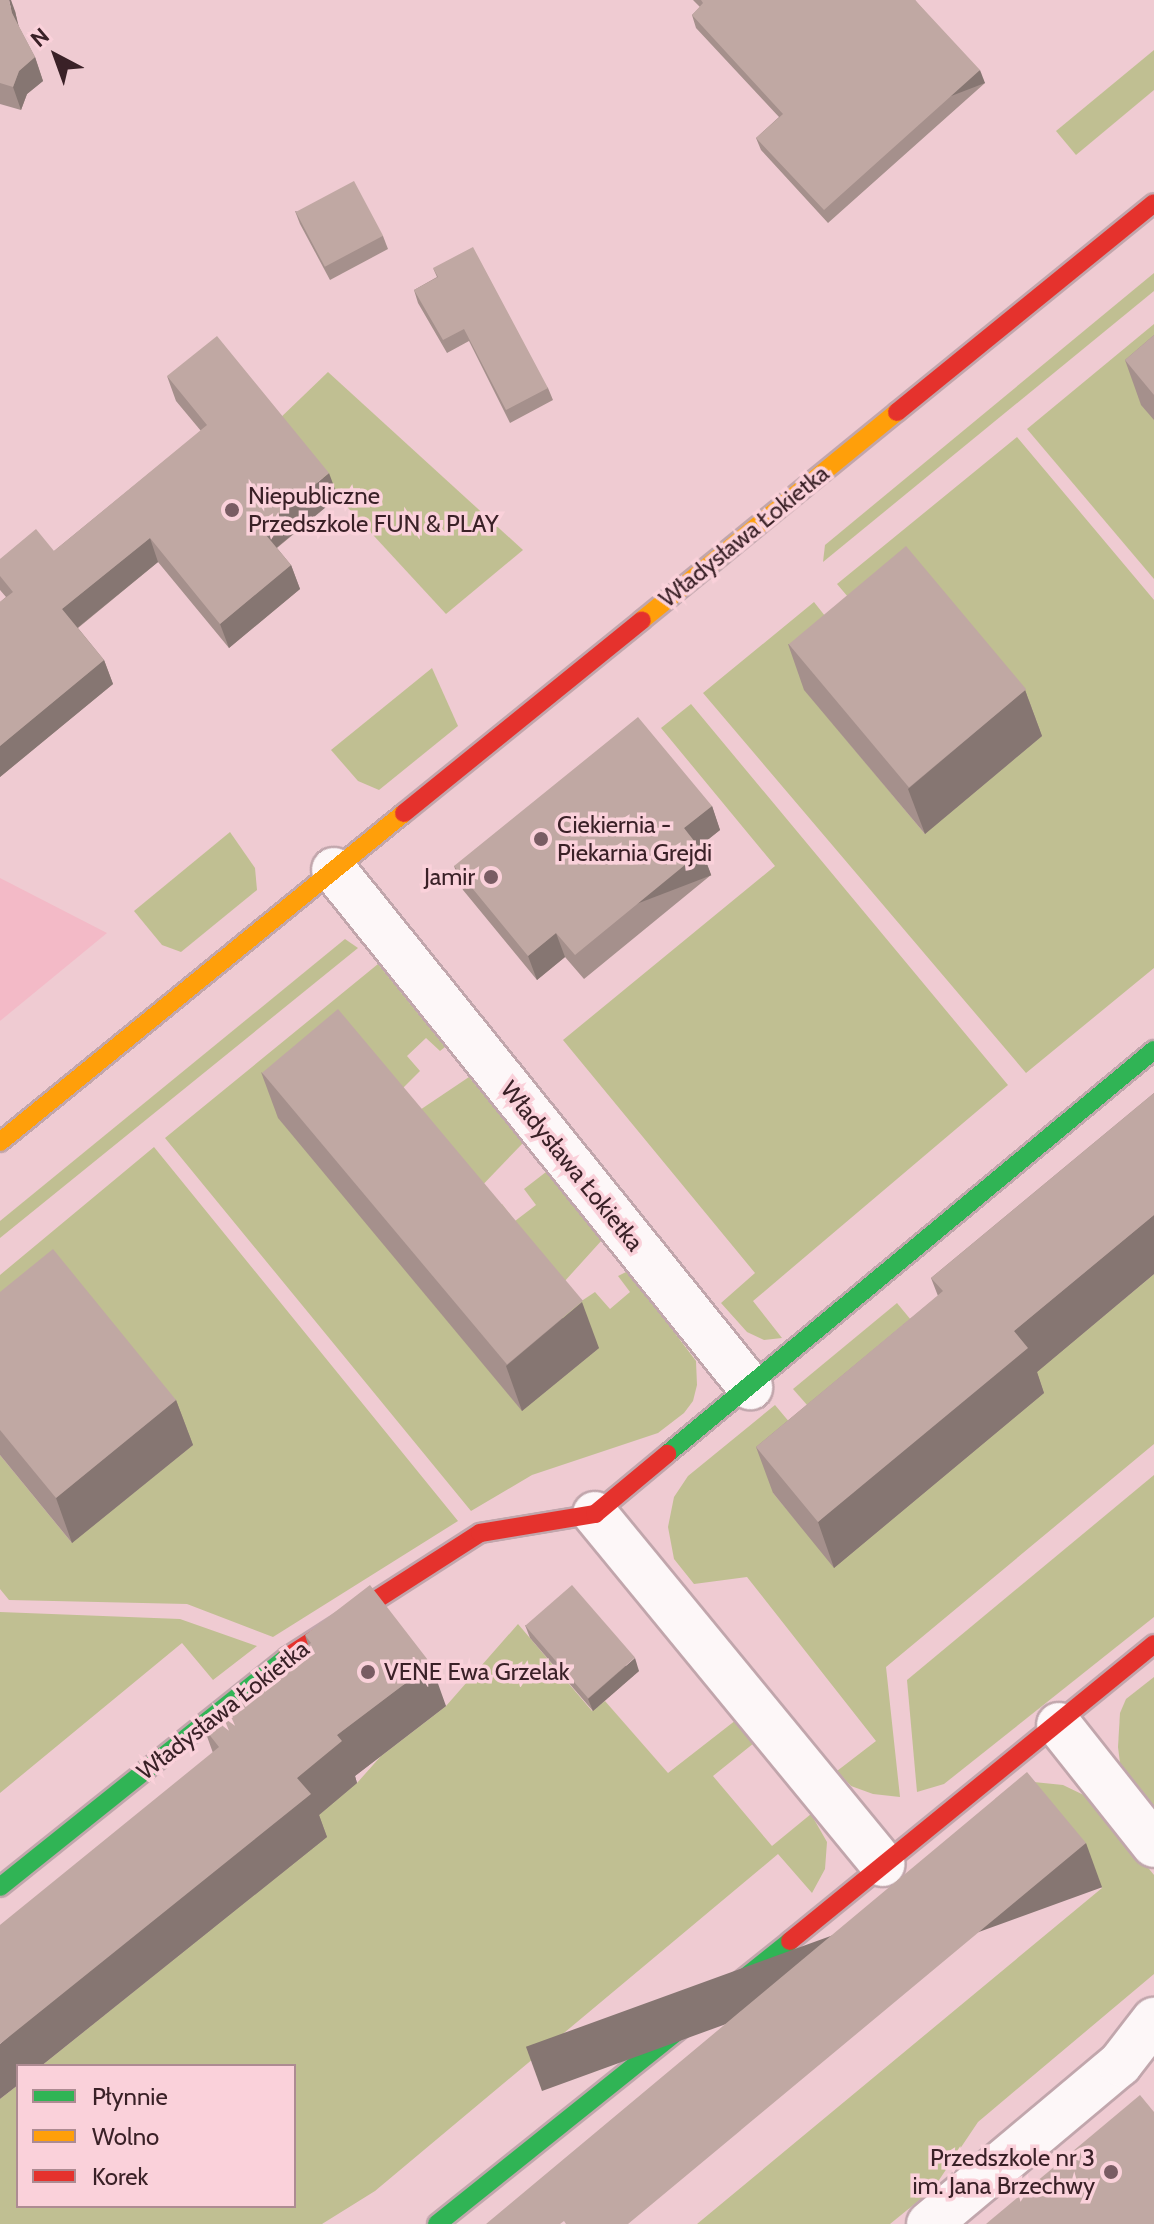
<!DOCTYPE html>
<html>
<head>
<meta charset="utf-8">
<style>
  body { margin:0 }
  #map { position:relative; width:1154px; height:2224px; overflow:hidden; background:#efcbd2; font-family:Cabin,sans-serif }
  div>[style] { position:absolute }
  .built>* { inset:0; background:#f3bac7 }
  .green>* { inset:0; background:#c0bf92 }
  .roads { filter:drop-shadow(2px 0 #c1a6ac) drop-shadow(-2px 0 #c1a6ac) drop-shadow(0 2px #c1a6ac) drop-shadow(0 -2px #c1a6ac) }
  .street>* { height:44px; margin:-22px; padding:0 22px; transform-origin:22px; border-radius:22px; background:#fdf7f8 }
  .fast>* { height:18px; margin:-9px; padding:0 9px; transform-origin:9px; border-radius:9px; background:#30b455 }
  .slow>* { height:18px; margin:-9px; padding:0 9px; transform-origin:9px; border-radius:9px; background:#ff9f0a }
  .jam>* { height:18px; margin:-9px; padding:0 9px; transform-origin:9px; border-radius:9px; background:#e5322d }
  .wall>* { inset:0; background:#a5908c }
  .shaded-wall>* { inset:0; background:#867672; transform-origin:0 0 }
  .building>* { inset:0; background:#c0a8a3; transform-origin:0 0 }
  .dots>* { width:22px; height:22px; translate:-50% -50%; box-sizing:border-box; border:4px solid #fad1da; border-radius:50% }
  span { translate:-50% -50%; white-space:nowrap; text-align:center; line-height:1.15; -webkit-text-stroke:7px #fad1da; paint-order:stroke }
  .poi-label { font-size:24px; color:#3a2127 }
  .left { translate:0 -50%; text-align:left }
  .right { translate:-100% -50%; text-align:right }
  .street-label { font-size:24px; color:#3a2127 }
  .legend { position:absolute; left:16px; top:2064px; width:280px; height:144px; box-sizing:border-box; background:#fad1da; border:2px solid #ad8b92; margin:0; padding:10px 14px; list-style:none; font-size:24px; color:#3a2127 }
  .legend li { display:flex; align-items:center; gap:16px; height:40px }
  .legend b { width:40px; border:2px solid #ad8b92 }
  .north { position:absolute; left:16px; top:16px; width:80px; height:80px; -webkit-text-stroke:6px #fad1da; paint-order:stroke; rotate:319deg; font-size:22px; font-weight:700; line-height:32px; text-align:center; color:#3a2127 }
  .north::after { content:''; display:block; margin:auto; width:28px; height:36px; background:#3a2127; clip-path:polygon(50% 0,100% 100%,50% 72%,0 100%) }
</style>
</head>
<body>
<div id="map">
  <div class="built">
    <div style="clip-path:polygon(0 878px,107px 933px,0 1021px)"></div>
  </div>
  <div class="green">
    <div style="clip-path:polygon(1154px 50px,1154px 90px,1076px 155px,1056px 131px)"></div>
    <div style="clip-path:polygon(1154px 273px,1154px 291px,823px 562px,825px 545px)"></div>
    <div style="clip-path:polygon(1154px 324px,1154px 579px,1027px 429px)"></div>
    <div style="clip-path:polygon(328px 372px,523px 550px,446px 614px,338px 497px,276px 422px)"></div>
    <div style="clip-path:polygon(1017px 437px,1154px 600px,1154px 968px,1026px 1073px,703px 693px,814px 602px,852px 650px,805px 690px,925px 834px,876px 630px,837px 584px)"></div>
    <div style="clip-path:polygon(432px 668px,458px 726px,379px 790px,358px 781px,331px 750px)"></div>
    <div style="clip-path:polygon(691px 704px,1008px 1085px,753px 1301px,782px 1338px,764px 1340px,747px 1332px,721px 1303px,755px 1273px,563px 1040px,775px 866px,661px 728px)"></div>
    <div style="clip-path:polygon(230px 832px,255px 868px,257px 890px,181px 952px,162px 945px,134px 911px)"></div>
    <div style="clip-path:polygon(345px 939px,358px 948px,0 1238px,0 1221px)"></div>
    <div style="clip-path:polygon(378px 964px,445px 1047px,440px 1051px,426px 1038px,407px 1056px,420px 1071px,392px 1099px,568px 1310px,595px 1292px,610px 1309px,630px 1292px,618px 1276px,628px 1271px,696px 1361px,697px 1385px,693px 1401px,684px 1413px,658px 1433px,532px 1475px,471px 1511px,165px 1138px)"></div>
    <div style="clip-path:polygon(469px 1077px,523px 1143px,473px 1195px,408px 1118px)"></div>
    <div style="clip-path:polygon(154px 1147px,458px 1521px,273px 1637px,187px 1604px,9px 1600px,0 1589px,0 1455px,72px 1543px,0 1309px,0 1275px)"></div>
    <div style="clip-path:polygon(546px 1172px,602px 1240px,554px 1293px,488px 1214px,502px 1204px,515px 1221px,536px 1205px,524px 1189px)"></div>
    <div style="clip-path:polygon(1154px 1274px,1154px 1444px,886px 1667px,900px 1797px,873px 1794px,851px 1786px,837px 1771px,876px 1741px,747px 1577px,694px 1584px,674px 1559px,668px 1527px,674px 1497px,688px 1476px,775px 1405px,817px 1455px,773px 1493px,835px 1567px,1014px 1356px,1042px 1367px)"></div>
    <div style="clip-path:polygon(897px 1303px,939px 1354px,815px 1414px,793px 1389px)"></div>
    <div style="clip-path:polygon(1154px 1475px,1154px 1617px,944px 1784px,917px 1792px,907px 1680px)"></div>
    <div style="clip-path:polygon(0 1612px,180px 1619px,257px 1646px,213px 1680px,182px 1643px,0 1793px)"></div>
    <div style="clip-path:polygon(518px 1624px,592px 1711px,605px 1701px,668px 1773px,736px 1720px,754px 1743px,713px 1776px,772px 1846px,811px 1814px,827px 1842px,825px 1869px,812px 1893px,778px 1854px,375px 2191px,322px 2224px,0 2224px,0 2099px,18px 2085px,18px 2206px,294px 2206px,294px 2066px,41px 2066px,326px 1837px,298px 1804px,357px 1783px,381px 1756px,446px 1706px)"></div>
    <div style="clip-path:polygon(1154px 1677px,1154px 1806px,1120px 1763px,1118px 1747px,1120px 1713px,1126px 1699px)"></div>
    <div style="clip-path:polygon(1024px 1781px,1063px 1785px,1092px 1799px,1154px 1875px,1154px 1974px,978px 2122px,933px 2189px,890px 2224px,697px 2224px,1102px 1888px)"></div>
  </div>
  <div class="roads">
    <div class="street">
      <div style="left:334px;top:870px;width:664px;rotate:51.18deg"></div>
      <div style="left:595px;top:1514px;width:453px;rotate:50.6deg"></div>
      <div style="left:1059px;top:1725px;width:153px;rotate:51.6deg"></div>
      <div style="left:929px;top:2224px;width:249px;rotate:-40deg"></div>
      <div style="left:1120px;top:2064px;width:56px;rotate:-52.3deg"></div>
    </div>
    <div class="fast">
      <div style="left:667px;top:1454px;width:633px;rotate:-39.68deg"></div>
      <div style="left:0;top:1887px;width:368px;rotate:-38.7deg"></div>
      <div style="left:437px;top:2224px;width:452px;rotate:-38.7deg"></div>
    </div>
    <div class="slow">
      <div style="left:642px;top:620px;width:329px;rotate:-39.2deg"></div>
      <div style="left:0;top:1142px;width:521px;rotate:-39.16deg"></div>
    </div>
    <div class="jam">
      <div style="left:897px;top:412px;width:331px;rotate:-39.1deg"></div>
      <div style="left:404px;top:813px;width:306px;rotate:-39deg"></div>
      <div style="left:287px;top:1657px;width:229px;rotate:-32.7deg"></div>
      <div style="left:480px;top:1533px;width:117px;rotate:-9.4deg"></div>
      <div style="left:595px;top:1514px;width:94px;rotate:-39.8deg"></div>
      <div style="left:790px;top:1941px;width:470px;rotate:-39.2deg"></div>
    </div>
  </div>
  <div class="wall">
    <div style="clip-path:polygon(0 0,15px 11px,18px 25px,35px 57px,43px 81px,27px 94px,21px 110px,0 104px)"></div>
    <div style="clip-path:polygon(693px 0,915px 0,985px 83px,828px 223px,761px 150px,756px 138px,779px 117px,696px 28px,692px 15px,700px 7px)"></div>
    <div style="clip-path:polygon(295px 211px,383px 236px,388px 249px,330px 280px,300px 224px)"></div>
    <div style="clip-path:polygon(433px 268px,548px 388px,553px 400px,510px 423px,469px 341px,447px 353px,418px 303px,414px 290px,437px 277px)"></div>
    <div style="clip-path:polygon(1154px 335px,1154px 420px,1141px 405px,1125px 360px)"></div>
    <div style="clip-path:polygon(167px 376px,338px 497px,277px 548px,291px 565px,300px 589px,229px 648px,158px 562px,78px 628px,104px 660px,113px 684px,0 777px,0 602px,6px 597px,0 590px,0 559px,54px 551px,201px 431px,176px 401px)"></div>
    <div style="clip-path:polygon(788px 644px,1025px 690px,1042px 736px,925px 834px,804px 690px)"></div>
    <div style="clip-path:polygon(712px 806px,720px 830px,699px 847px,702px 851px,711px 875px,584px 979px,565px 957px,537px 980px,463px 890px,454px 866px)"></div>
    <div style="clip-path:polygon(261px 1072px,599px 1348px,522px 1411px,278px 1118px)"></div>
    <div style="clip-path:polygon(1154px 1093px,1154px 1274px,1037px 1372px,1044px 1393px,834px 1568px,773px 1493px,756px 1447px,938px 1296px,931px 1278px)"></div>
    <div style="clip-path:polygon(0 1292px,176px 1400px,193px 1445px,72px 1543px,0 1455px)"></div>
    <div style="clip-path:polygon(525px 1625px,639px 1671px,593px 1711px,530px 1638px)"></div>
    <div style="clip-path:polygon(305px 1635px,446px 1706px,355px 1776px,357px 1783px,319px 1815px,327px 1837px,41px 2066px,18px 2066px,213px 1753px,204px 1728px,308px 1645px)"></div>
  </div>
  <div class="shaded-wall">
    <div style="clip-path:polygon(9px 0,11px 0,15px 11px,21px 36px,12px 13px)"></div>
    <div style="clip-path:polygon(35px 57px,43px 81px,27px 94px,21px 110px,13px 87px,19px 71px)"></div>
    <div style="left:980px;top:70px;width:14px;height:210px;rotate:69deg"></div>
    <div style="clip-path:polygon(329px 473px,338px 497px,270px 553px,261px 529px)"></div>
    <div style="clip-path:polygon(150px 538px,158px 562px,71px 633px,62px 609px)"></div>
    <div style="clip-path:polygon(291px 565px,300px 589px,229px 648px,220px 624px)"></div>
    <div style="clip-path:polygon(104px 660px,113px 684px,0 777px,0 746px)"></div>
    <div style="clip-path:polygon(1025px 690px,1042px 736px,925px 834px,908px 789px)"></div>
    <div style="clip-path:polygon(712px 806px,720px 830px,692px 852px,684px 828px)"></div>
    <div style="left:702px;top:851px;width:26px;height:164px;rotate:69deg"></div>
    <div style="clip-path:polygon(556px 933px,565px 957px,537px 980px,528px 956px)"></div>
    <div style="clip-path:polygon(1154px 1215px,1154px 1274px,1037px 1372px,1044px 1393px,834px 1568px,818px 1522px,1014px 1331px)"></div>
    <div style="clip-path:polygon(582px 1302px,599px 1348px,522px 1411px,506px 1366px)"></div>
    <div style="clip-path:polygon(176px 1400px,193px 1445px,72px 1543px,56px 1498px)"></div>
    <div style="clip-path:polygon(635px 1658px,639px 1671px,593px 1711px,588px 1699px)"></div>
    <div style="clip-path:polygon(431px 1664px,446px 1706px,355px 1776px,357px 1783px,319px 1815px,327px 1837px,41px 2066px,18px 2066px,18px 2085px,0 2099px,0 2044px,297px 1778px,337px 1735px)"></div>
    <div style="left:1086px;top:1843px;width:47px;height:596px;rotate:70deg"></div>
  </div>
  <div class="building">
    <div style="clip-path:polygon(0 0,9px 0,12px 13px,35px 57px,19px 71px,13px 87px,0 83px)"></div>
    <div style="clip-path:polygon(701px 0,915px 0,980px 70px,824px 210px,756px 138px,783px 114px,692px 15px,703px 3px)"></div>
    <div style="left:354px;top:181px;width:62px;height:66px;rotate:62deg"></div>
    <div style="clip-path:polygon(473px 247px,548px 388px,506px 410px,464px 329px,443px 340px,414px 290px,438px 277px,433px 268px)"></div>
    <div style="clip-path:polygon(1154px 335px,1154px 395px,1125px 360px)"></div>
    <div style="clip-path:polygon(217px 336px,329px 473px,261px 529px,291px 565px,220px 624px,150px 538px,62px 609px,104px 660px,0 746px,0 602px,13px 592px,0 576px,0 559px,36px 529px,54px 551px,207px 425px,167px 376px)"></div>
    <div style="left:906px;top:546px;width:187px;height:153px;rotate:50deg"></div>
    <div style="clip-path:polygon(638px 717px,712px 806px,684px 828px,702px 851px,575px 955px,556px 933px,528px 956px,454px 866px)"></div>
    <div style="left:338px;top:1009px;width:381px;height:99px;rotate:50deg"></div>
    <div style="clip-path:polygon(1154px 1093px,1154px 1215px,1014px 1331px,1028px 1348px,818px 1522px,756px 1447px,943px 1291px,931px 1278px)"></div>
    <div style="clip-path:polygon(53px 1249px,176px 1400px,56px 1498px,0 1430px,0 1292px)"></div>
    <div style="clip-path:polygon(370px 1585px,431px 1664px,337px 1735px,342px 1741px,297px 1778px,311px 1794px,0 2044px,0 1925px,219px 1747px,204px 1728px,311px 1643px,305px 1635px)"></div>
    <div style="left:572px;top:1585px;width:96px;height:62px;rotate:49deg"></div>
    <div style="clip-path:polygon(1027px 1772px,1086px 1843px,628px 2224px,566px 2224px,564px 2221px,560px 2224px,486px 2224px)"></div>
    <div style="clip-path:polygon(1140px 2095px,1154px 2112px,1154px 2224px,986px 2224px)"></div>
  </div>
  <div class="dots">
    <div style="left:232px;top:510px;background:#795c63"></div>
    <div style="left:541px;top:839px;background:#795c63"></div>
    <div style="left:491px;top:877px;background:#795c63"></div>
    <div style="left:368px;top:1672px;background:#795c63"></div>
    <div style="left:1111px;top:2172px;background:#795c63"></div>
  </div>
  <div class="poi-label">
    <span class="left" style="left:248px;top:510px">Niepubliczne<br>Przedszkole FUN &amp; PLAY</span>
    <span class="left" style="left:557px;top:839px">Ciekiernia -<br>Piekarnia Grejdi</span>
    <span class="right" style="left:475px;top:877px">Jamir</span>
    <span class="left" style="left:384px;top:1672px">VENE Ewa Grzelak</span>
    <span class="right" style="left:1095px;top:2172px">Przedszkole nr 3<br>im. Jana Brzechwy</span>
  </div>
  <div class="street-label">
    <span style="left:744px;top:536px;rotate:-39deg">Władysława Łokietka</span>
    <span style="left:572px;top:1166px;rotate:51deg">Władysława Łokietka</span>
    <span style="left:223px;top:1710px;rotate:-38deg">Władysława Łokietka</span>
  </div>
  <ul class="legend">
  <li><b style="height:10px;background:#30b455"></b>Płynnie</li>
  <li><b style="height:10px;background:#ff9f0a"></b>Wolno</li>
  <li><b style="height:10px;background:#e5322d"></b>Korek</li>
  </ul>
  <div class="north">N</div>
</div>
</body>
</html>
